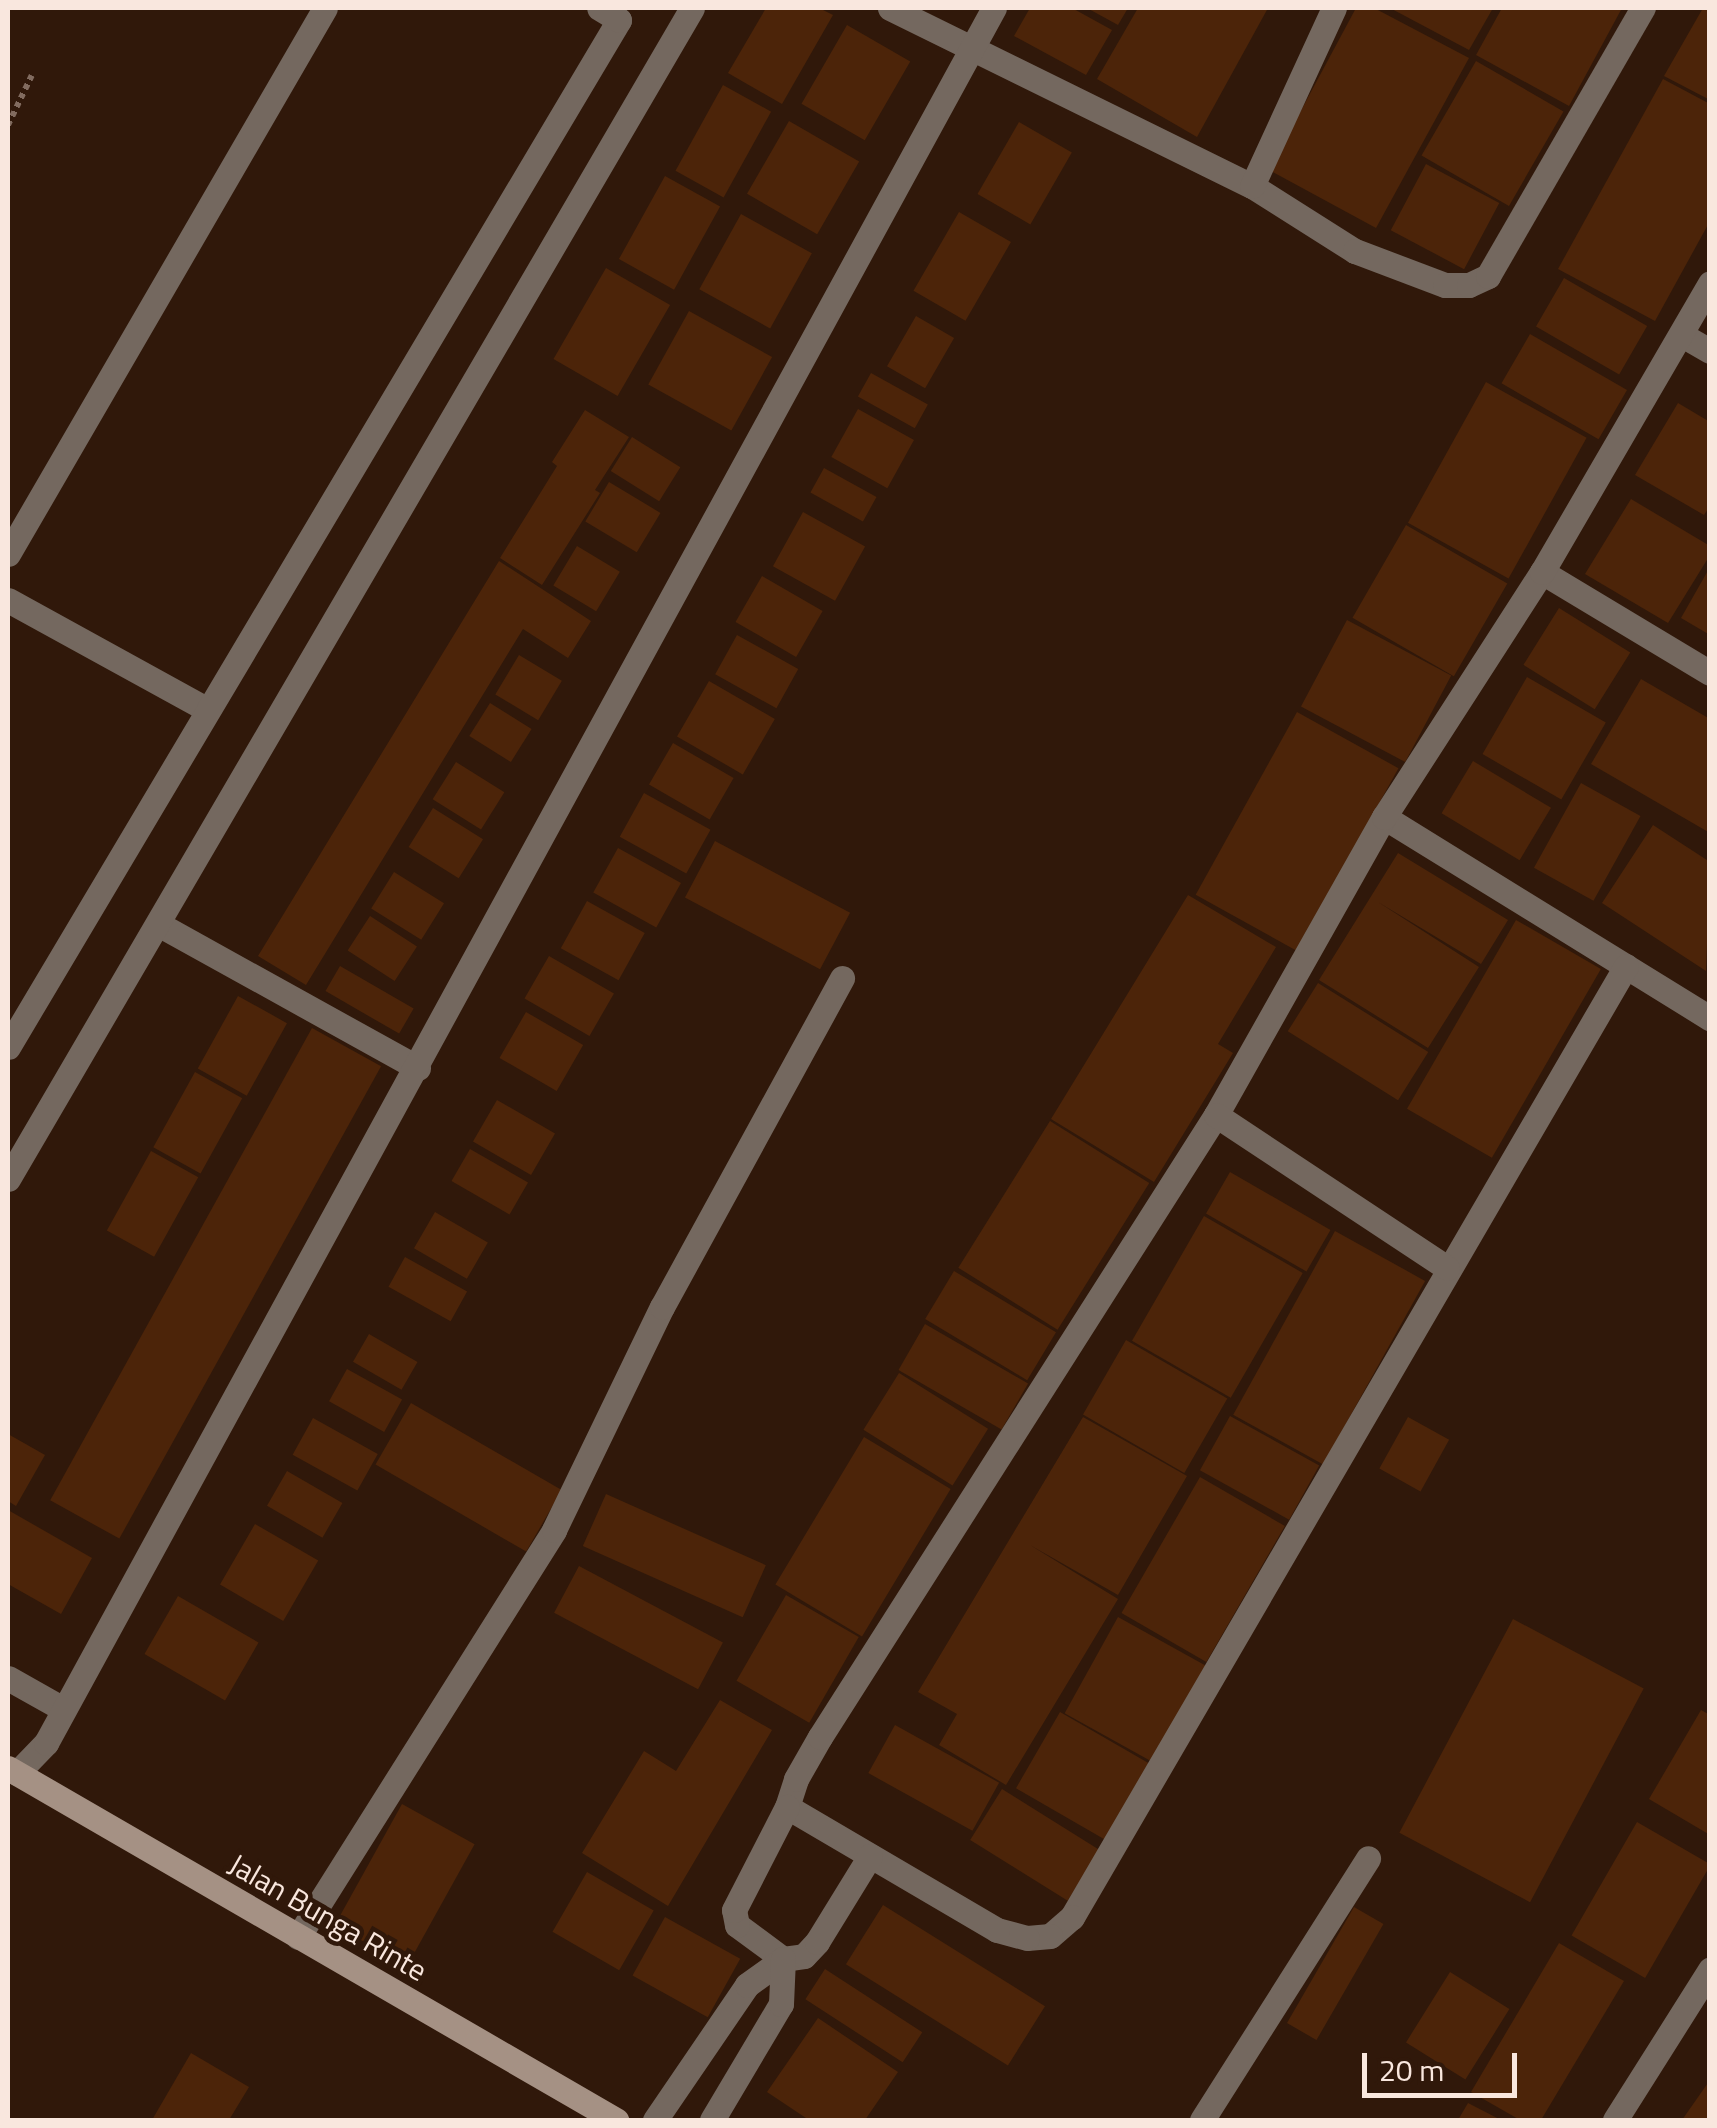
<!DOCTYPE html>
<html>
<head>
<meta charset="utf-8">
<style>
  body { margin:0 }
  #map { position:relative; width:1717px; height:2128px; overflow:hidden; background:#30180a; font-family:"Titillium Web",sans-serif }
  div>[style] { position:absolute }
  .building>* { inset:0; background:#4c2409; transform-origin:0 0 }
  .path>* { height:6px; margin-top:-3px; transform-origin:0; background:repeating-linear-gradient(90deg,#816b5f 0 5px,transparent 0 10px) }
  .lane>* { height:25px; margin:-12.5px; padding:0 12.5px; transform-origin:12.5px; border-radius:12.5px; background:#74685f }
  .street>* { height:25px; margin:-12.5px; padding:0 12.5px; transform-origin:12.5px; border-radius:12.5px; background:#74685f }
  .secondary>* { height:25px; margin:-12.5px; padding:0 12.5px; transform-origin:12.5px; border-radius:12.5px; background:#a59184 }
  span { translate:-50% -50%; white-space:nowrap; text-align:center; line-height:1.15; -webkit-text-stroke:9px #30180a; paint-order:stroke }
  .street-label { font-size:30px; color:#f9e7de }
  .frame { position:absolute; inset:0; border:10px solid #f9e7de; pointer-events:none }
  .scale { position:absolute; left:1362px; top:2053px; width:155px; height:45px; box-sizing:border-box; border:5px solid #f9e7de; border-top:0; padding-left:12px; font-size:30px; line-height:35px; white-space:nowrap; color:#f9e7de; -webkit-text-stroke:8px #30180a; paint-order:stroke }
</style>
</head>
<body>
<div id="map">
  <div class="building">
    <div style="clip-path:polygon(766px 8px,819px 8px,833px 15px,782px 104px,728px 73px)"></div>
    <div style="clip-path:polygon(1030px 8px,1072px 8px,1112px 30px,1086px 75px,1014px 36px)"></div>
    <div style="clip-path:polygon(1087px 8px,1128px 8px,1118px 25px)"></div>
    <div style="clip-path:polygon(1138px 8px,1268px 8px,1197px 137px,1097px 79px)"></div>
    <div style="clip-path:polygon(1356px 8px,1374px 8px,1469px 58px,1376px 228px,1269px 170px)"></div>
    <div style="clip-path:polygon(1390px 8px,1493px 8px,1469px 50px)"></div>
    <div style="clip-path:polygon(1502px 8px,1622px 8px,1569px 106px,1476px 55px)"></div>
    <div style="clip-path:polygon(1703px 8px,1710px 8px,1710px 100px,1664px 76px)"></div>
    <div style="left:847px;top:25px;width:73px;height:91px;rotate:30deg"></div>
    <div style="left:1476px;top:61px;width:101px;height:109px;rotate:30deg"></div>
    <div style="clip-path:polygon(1663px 79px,1710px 104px,1710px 221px,1655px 321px,1558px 269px)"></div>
    <div style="left:723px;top:85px;width:55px;height:98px;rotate:29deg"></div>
    <div style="left:789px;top:121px;width:81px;height:84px;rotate:30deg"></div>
    <div style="left:1019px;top:122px;width:61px;height:83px;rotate:30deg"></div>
    <div style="left:1426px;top:164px;width:83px;height:75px;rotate:28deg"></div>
    <div style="left:665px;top:176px;width:63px;height:95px;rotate:29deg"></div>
    <div style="left:959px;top:212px;width:60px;height:91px;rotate:30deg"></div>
    <div style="left:741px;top:214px;width:81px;height:86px;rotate:29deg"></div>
    <div style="left:606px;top:268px;width:74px;height:105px;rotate:30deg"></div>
    <div style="left:1564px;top:278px;width:96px;height:56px;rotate:30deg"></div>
    <div style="left:689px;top:311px;width:95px;height:84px;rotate:29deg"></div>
    <div style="left:916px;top:316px;width:44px;height:58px;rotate:30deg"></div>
    <div style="left:1530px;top:334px;width:112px;height:57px;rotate:30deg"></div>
    <div style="left:871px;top:373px;width:65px;height:27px;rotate:29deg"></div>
    <div style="left:1486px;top:382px;width:115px;height:161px;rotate:29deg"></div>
    <div style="clip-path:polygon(1678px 403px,1710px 422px,1710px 506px,1704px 515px,1635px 475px)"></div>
    <div style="left:858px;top:409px;width:64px;height:55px;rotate:29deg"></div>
    <div style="clip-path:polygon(585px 410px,629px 437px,595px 490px,600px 493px,542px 585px,500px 558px,557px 466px,552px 462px)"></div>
    <div style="left:632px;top:437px;width:57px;height:40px;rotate:32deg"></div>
    <div style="left:824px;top:468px;width:60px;height:28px;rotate:29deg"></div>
    <div style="left:609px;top:482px;width:60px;height:46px;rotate:31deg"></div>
    <div style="clip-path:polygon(1631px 499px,1710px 546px,1710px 555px,1668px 623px,1585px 574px)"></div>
    <div style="left:803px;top:512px;width:71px;height:62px;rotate:29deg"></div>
    <div style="left:1406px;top:525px;width:117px;height:107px;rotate:30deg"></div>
    <div style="left:577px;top:546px;width:50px;height:46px;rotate:31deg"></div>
    <div style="clip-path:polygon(499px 561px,591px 621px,568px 658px,523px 629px,306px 985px,258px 956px)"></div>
    <div style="clip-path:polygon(1710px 567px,1710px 635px,1681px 618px)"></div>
    <div style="left:762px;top:576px;width:70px;height:53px;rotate:30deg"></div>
    <div style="left:1559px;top:608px;width:84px;height:67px;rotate:32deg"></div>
    <div style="left:1347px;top:620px;width:118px;height:98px;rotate:28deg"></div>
    <div style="left:737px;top:635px;width:70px;height:45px;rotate:29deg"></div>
    <div style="left:519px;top:655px;width:50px;height:46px;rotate:31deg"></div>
    <div style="left:1527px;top:677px;width:91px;height:89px;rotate:30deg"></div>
    <div style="clip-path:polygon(1641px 679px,1710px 719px,1710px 833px,1591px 764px)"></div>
    <div style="left:709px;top:681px;width:76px;height:64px;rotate:30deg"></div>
    <div style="left:490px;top:703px;width:49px;height:39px;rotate:32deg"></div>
    <div style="left:1297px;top:712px;width:116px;height:209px;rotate:29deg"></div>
    <div style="left:673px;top:743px;width:70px;height:48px;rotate:30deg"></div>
    <div style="left:1473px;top:761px;width:91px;height:61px;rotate:31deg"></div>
    <div style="left:456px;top:762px;width:57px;height:44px;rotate:32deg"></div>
    <div style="left:1581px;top:783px;width:68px;height:97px;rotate:29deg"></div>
    <div style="left:644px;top:793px;width:76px;height:50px;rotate:29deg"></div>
    <div style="left:433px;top:808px;width:59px;height:46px;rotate:32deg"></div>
    <div style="clip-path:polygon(1653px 825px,1710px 862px,1706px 971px,1602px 903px)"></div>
    <div style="left:715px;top:841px;width:153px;height:64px;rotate:28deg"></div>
    <div style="left:618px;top:848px;width:72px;height:51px;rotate:29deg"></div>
    <div style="clip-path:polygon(1398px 853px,1508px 920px,1481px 964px,1378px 902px,1479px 967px,1428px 1048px,1319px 980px)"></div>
    <div style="left:394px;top:872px;width:59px;height:43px;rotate:32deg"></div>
    <div style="clip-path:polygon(1188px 895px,1276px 947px,1218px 1044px,1233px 1053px,1154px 1182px,1051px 1119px)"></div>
    <div style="left:587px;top:901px;width:66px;height:54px;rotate:29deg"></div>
    <div style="left:370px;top:916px;width:56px;height:41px;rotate:33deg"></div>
    <div style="left:1516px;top:920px;width:98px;height:218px;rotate:30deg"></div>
    <div style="left:549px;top:956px;width:75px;height:49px;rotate:30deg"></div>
    <div style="left:340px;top:966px;width:85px;height:29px;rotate:30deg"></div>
    <div style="left:1318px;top:983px;width:130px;height:57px;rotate:32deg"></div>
    <div style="left:238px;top:996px;width:56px;height:83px;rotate:29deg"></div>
    <div style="left:526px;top:1012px;width:66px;height:53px;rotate:30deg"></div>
    <div style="left:312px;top:1028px;width:79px;height:540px;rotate:29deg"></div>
    <div style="left:195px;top:1072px;width:54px;height:86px;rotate:29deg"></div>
    <div style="left:497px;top:1100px;width:67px;height:48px;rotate:30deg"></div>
    <div style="left:1050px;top:1121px;width:117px;height:173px;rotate:32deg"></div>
    <div style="left:470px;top:1149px;width:67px;height:37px;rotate:30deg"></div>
    <div style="left:151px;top:1151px;width:54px;height:91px;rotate:29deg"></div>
    <div style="left:1230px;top:1172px;width:116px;height:48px;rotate:30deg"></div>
    <div style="left:435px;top:1212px;width:61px;height:42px;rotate:30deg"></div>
    <div style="left:1204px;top:1216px;width:114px;height:144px;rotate:30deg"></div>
    <div style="left:1335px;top:1231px;width:103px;height:210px;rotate:29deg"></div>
    <div style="left:405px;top:1257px;width:71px;height:34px;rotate:29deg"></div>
    <div style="left:954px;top:1271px;width:119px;height:56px;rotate:31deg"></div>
    <div style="left:925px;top:1324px;width:119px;height:53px;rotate:30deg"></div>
    <div style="left:369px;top:1334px;width:56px;height:32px;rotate:30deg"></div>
    <div style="left:1126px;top:1340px;width:117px;height:86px;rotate:30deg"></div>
    <div style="left:347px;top:1369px;width:63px;height:37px;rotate:29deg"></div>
    <div style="left:899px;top:1373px;width:105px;height:67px;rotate:32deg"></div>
    <div style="left:411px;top:1403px;width:174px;height:71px;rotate:30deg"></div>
    <div style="left:1230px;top:1416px;width:102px;height:62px;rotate:29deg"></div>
    <div style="clip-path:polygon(1083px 1417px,1187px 1476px,1118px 1595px,1030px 1545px,1118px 1599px,1006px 1785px,939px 1745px,957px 1714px,918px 1692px)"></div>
    <div style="left:1408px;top:1417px;width:47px;height:59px;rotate:29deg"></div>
    <div style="left:313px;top:1418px;width:74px;height:42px;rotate:29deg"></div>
    <div style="clip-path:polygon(8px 1434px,45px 1455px,16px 1506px,8px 1501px)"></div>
    <div style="left:864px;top:1437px;width:101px;height:172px;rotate:31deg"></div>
    <div style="left:287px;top:1471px;width:64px;height:40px;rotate:30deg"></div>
    <div style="left:1200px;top:1477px;width:98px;height:157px;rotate:30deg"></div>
    <div style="left:606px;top:1494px;width:175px;height:57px;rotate:24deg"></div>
    <div style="clip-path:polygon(8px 1510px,92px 1558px,61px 1614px,8px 1584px)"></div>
    <div style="left:255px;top:1524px;width:73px;height:70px;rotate:30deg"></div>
    <div style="left:579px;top:1566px;width:163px;height:53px;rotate:28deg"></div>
    <div style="left:786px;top:1595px;width:84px;height:99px;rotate:30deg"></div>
    <div style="left:178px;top:1596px;width:93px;height:67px;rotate:30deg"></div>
    <div style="left:1118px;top:1617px;width:101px;height:110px;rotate:29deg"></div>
    <div style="left:1513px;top:1619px;width:148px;height:242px;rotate:28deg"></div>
    <div style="clip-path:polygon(720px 1700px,772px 1730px,668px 1906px,582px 1853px,644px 1751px,676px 1771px)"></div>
    <div style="clip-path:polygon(1701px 1710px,1710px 1715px,1710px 1835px,1649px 1799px)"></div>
    <div style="left:1060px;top:1712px;width:104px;height:88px;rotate:30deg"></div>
    <div style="left:895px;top:1725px;width:119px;height:55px;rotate:29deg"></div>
    <div style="left:1002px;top:1789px;width:115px;height:60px;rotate:32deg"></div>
    <div style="left:402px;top:1804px;width:83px;height:139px;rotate:29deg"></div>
    <div style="left:1637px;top:1822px;width:85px;height:131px;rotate:30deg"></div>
    <div style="left:587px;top:1872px;width:77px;height:69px;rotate:30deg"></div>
    <div style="left:883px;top:1905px;width:191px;height:70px;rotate:32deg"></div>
    <div style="left:1354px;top:1907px;width:34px;height:134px;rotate:30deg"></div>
    <div style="left:665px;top:1917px;width:86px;height:67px;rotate:29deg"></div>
    <div style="clip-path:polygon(1559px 1943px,1624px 1981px,1541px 2120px,1520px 2120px,1471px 2092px)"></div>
    <div style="left:825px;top:1969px;width:116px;height:36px;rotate:33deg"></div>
    <div style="left:1450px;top:1972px;width:70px;height:83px;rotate:32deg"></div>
    <div style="clip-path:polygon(818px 2018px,898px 2072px,865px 2120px,809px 2120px,767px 2092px)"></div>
    <div style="clip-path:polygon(191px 2053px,249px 2087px,229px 2120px,152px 2120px)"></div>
    <div style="clip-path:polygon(1710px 2080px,1710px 2120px,1682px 2120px)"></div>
    <div style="clip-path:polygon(1468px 2103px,1501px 2120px,1458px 2120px)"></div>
  </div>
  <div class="path">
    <div style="left:8px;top:125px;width:55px;rotate:-64.4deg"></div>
  </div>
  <div class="lane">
    <div style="left:298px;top:1937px;width:481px;rotate:-57.8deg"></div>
    <div style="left:554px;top:1530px;width:248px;rotate:-64.2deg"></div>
    <div style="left:662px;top:1307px;width:375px;rotate:-61.3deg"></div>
    <div style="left:1202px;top:2120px;width:310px;rotate:-57.6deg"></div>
  </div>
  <div class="street">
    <div style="left:890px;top:8px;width:403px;rotate:26.2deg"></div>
    <div style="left:1252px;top:186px;width:122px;rotate:32.3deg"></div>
    <div style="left:1355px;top:251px;width:96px;rotate:20.7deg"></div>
    <div style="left:1445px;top:285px;width:24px"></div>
    <div style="left:1469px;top:285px;width:21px;rotate:-25deg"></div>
    <div style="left:1488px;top:276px;width:310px;rotate:-60deg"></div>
    <div style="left:1252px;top:186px;width:196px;rotate:-65.3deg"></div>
    <div style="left:1682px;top:335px;width:32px;rotate:30deg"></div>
    <div style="left:8px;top:554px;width:631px;rotate:-59.86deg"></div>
    <div style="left:1542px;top:572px;width:196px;rotate:31deg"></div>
    <div style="left:8px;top:600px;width:228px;rotate:28.8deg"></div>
    <div style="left:1384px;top:817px;width:383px;rotate:31.7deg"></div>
    <div style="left:160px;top:925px;width:295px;rotate:29deg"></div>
    <div style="left:1626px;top:966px;width:1101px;rotate:120.22deg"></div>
    <div style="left:1072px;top:1917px;width:29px;rotate:139deg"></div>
    <div style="left:1050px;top:1936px;width:23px;rotate:175deg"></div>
    <div style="left:1027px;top:1938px;width:31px;rotate:-165deg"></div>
    <div style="left:997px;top:1930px;width:243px;rotate:-149.6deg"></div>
    <div style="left:787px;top:1807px;width:29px;rotate:-72deg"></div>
    <div style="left:796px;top:1779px;width:48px;rotate:-60.3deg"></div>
    <div style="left:820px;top:1737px;width:737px;rotate:-57.52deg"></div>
    <div style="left:1216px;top:1115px;width:342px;rotate:-60.6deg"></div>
    <div style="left:1384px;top:817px;width:292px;rotate:-57.2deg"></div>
    <div style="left:1542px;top:572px;width:334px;rotate:-59.8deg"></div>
    <div style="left:8px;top:1047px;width:1195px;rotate:-59.25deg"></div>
    <div style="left:619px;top:20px;width:23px;rotate:-149deg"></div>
    <div style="left:1216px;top:1115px;width:277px;rotate:33.5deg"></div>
    <div style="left:8px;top:1179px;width:1356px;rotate:-59.71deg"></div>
    <div style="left:8px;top:1678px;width:63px;rotate:29.4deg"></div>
    <div style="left:17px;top:1773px;width:42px;rotate:-46deg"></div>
    <div style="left:46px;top:1743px;width:1977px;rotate:-61.35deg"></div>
    <div style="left:783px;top:1959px;width:57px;rotate:-143.5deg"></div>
    <div style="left:737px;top:1925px;width:15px;rotate:-101deg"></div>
    <div style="left:734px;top:1910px;width:116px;rotate:-62.8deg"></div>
    <div style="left:655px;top:2120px;width:163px;rotate:-55.7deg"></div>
    <div style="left:747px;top:1985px;width:44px;rotate:-35.8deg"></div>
    <div style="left:783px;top:1959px;width:21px;rotate:-8deg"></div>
    <div style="left:804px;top:1956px;width:19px;rotate:-47deg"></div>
    <div style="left:817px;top:1942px;width:101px;rotate:-58.4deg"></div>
    <div style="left:712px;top:2120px;width:135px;rotate:-59.3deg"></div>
    <div style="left:781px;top:2004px;width:45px;rotate:-87.5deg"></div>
    <div style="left:1615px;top:2120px;width:178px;rotate:-57.7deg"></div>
  </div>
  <div class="secondary">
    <div style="left:8px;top:1768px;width:703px;rotate:30.07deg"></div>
  </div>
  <div class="street-label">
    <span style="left:328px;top:1917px;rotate:30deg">Jalan Bunga Rinte</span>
  </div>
  <div class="frame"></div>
  <div class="scale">20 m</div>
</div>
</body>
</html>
